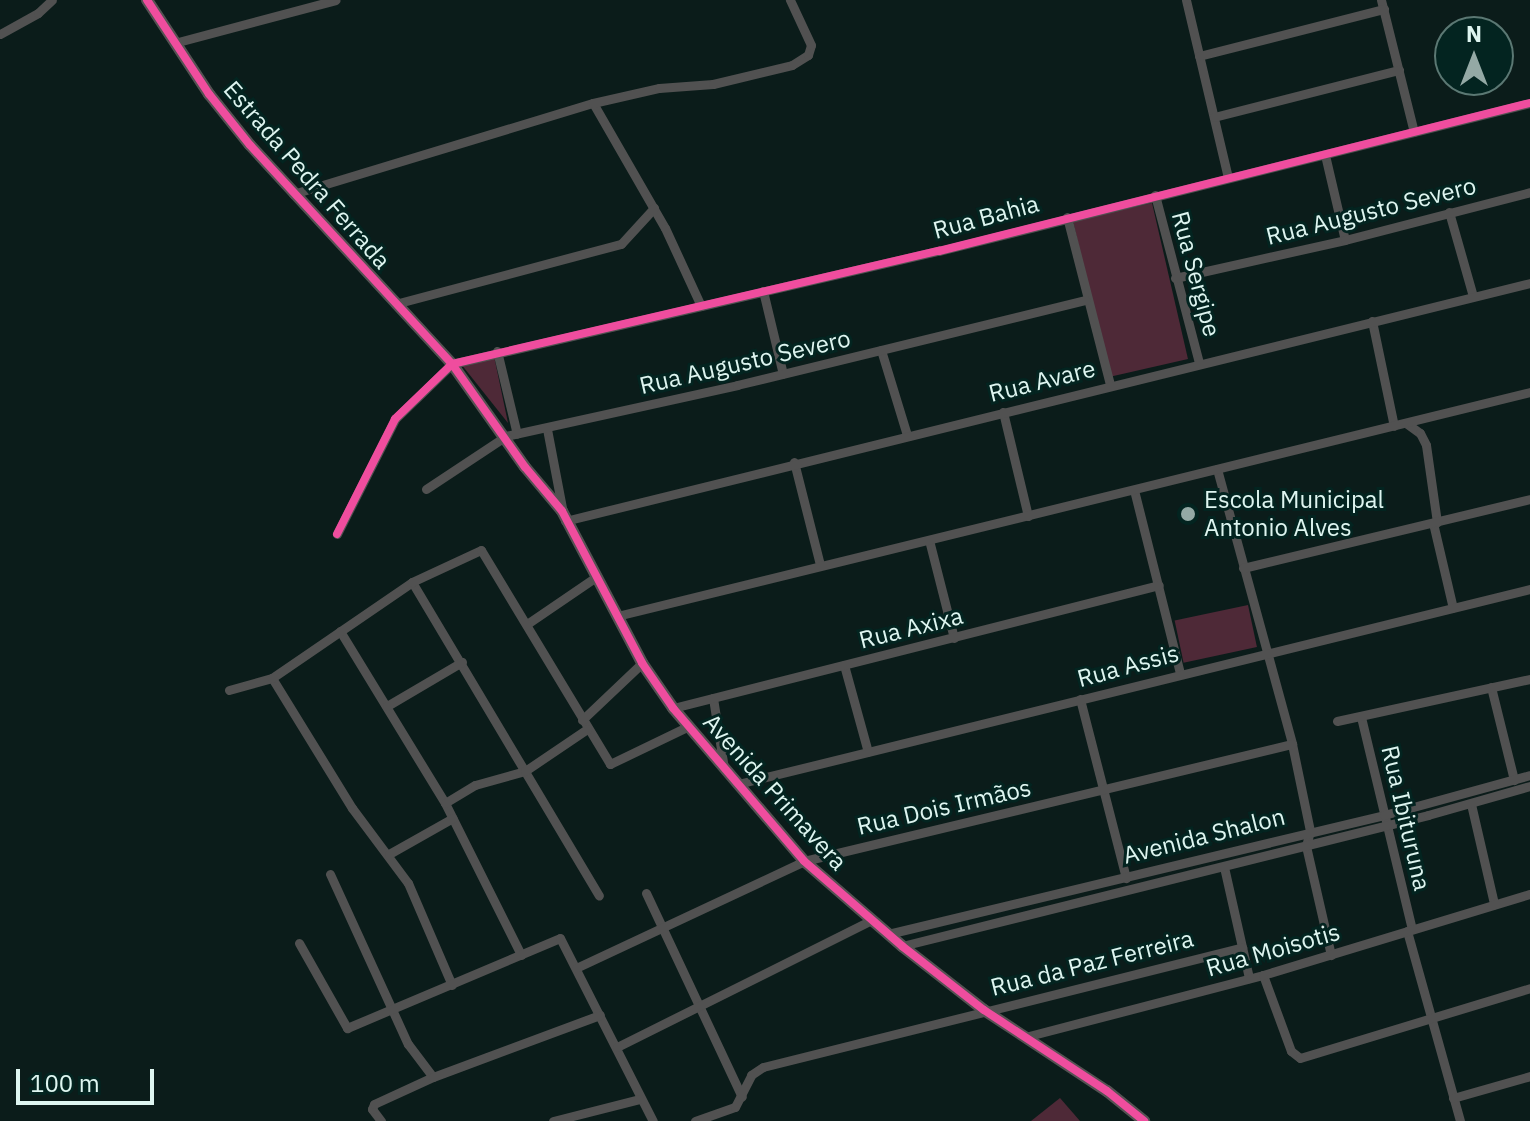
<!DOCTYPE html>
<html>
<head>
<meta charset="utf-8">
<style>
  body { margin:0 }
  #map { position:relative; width:1530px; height:1121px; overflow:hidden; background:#0b1c1a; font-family:"IBM Plex Sans",sans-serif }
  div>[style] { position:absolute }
  .green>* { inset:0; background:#4e2937; transform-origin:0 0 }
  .street>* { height:9px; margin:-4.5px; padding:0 4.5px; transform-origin:4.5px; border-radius:4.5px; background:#515151 }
  .secondary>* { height:12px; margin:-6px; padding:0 6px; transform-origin:6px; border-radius:6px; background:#555253 }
  .cycleway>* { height:8px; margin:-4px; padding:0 4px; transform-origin:4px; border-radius:4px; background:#ef4d9e }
  .dots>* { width:22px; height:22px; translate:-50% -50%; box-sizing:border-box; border:4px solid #032420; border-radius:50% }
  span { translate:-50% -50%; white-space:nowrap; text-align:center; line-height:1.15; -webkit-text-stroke:6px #032420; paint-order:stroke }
  .street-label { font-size:24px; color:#def5f0 }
  .poi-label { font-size:24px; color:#def5f0 }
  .left { translate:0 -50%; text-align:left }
  .north { position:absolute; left:1434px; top:16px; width:80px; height:80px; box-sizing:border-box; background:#032420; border:2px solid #5b7873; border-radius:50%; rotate:0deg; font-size:22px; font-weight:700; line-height:32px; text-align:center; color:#def5f0 }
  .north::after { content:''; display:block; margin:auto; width:28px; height:36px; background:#94a9a5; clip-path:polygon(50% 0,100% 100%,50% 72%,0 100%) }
  .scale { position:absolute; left:16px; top:1069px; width:138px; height:36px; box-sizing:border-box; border:4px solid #def5f0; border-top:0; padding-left:10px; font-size:24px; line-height:28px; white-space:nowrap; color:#def5f0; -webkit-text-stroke:6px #032420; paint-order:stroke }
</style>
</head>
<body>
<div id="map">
  <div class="green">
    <div style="left:1152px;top:203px;width:160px;height:81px;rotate:77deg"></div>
    <div style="clip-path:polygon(494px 356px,508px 423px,461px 364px)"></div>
    <div style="left:1248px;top:605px;width:43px;height:75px;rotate:78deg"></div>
    <div style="clip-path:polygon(1060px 1098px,1080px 1121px,1031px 1121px)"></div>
  </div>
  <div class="street">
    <div style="left:1186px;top:0;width:182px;rotate:76.7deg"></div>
    <div style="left:1381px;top:0;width:136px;rotate:76deg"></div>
    <div style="left:0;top:34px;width:43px;rotate:-28.9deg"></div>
    <div style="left:38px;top:13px;width:19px;rotate:-43deg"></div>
    <div style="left:178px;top:42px;width:163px;rotate:-14.9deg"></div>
    <div style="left:1199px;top:56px;width:191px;rotate:-14.3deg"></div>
    <div style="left:593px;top:103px;width:144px;rotate:60.1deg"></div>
    <div style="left:665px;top:228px;width:86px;rotate:65.2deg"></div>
    <div style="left:1214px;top:117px;width:191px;rotate:-14.3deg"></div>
    <div style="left:1325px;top:155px;width:87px;rotate:76.8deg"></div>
    <div style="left:293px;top:194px;width:313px;rotate:-16.9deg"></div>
    <div style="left:593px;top:103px;width:68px;rotate:-12.8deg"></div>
    <div style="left:659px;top:88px;width:54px;rotate:-4.2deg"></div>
    <div style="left:713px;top:84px;width:81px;rotate:-13.5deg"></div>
    <div style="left:792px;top:65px;width:19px;rotate:-32deg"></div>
    <div style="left:808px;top:55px;width:10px;rotate:-73deg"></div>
    <div style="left:811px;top:45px;width:50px;rotate:-115deg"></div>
    <div style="left:1155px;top:195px;width:174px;rotate:75.3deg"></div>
    <div style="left:1449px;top:212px;width:87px;rotate:74.1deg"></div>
    <div style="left:1067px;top:217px;width:173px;rotate:75.6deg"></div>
    <div style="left:1175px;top:278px;width:174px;rotate:-12.6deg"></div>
    <div style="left:1345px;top:240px;width:191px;rotate:-14.5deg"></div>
    <div style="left:763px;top:291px;width:85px;rotate:76.5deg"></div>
    <div style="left:395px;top:304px;width:234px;rotate:-14.9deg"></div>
    <div style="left:621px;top:244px;width:49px;rotate:-47.5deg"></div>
    <div style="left:1372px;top:321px;width:107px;rotate:78.2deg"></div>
    <div style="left:881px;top:350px;width:89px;rotate:73deg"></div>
    <div style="left:497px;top:351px;width:85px;rotate:76.5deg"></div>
    <div style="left:1003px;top:412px;width:107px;rotate:76.5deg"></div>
    <div style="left:1406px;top:423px;width:17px;rotate:36deg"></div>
    <div style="left:1420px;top:433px;width:13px;rotate:63deg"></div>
    <div style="left:1426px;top:445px;width:78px;rotate:81.9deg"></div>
    <div style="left:547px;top:429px;width:80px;rotate:79.2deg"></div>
    <div style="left:794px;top:462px;width:106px;rotate:75.8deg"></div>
    <div style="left:1217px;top:469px;width:285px;rotate:74.7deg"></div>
    <div style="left:1292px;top:744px;width:89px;rotate:78.3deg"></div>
    <div style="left:1310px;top:831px;width:16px;rotate:105deg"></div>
    <div style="left:1306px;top:846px;width:112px;rotate:77.1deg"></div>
    <div style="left:426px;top:489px;width:96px;rotate:-33.5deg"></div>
    <div style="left:506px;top:436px;width:237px;rotate:-12.4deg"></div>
    <div style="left:737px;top:385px;width:359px;rotate:-13.7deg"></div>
    <div style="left:1134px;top:490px;width:189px;rotate:75.9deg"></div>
    <div style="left:565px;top:521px;width:994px;rotate:-13.85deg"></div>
    <div style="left:1433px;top:523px;width:87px;rotate:76.8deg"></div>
    <div style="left:337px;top:534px;width:129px;rotate:-63.2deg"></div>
    <div style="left:395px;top:419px;width:79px;rotate:-44deg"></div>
    <div style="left:452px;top:364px;width:500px;rotate:-13.1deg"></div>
    <div style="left:939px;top:251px;width:609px;rotate:-14.06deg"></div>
    <div style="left:929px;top:540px;width:101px;rotate:75.7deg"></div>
    <div style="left:1243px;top:568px;width:295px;rotate:-13.5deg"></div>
    <div style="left:412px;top:582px;width:365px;rotate:59.2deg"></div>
    <div style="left:617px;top:616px;width:940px;rotate:-13.78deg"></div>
    <div style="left:527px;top:624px;width:83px;rotate:-34.3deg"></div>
    <div style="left:340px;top:631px;width:202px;rotate:58.6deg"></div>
    <div style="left:445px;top:803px;width:170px;rotate:63.4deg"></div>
    <div style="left:844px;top:665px;width:90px;rotate:74.6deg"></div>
    <div style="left:272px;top:678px;width:153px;rotate:58.4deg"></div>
    <div style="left:352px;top:808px;width:94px;rotate:53.3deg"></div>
    <div style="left:408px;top:883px;width:111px;rotate:66.7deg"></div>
    <div style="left:1491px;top:687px;width:96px;rotate:76.1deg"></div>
    <div style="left:229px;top:690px;width:45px;rotate:-15.6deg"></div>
    <div style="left:272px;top:678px;width:170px;rotate:-34.4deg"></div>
    <div style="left:412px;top:582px;width:76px;rotate:-24.9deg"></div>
    <div style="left:481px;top:550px;width:250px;rotate:58.9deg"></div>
    <div style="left:610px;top:764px;width:85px;rotate:-25.7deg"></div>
    <div style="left:713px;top:698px;width:71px;rotate:81.1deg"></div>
    <div style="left:1080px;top:699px;width:185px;rotate:75.6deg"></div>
    <div style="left:387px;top:706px;width:87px;rotate:-30.4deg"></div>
    <div style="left:673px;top:708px;width:501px;rotate:-14.2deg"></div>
    <div style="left:1361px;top:717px;width:218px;rotate:76.5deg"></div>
    <div style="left:582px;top:720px;width:83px;rotate:-43.5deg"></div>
    <div style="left:1337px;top:721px;width:198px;rotate:-12.3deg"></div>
    <div style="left:738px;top:784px;width:816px;rotate:-13.83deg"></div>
    <div style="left:445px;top:803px;width:35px;rotate:-31deg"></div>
    <div style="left:475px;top:785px;width:52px;rotate:-15.6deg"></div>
    <div style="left:525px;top:771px;width:75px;rotate:-34.1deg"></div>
    <div style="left:1471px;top:804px;width:103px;rotate:77deg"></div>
    <div style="left:389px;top:854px;width:73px;rotate:-29.4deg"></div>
    <div style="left:1224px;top:867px;width:114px;rotate:77.3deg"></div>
    <div style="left:330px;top:874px;width:187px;rotate:65.4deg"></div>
    <div style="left:408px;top:1044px;width:41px;rotate:52.9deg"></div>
    <div style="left:646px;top:893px;width:225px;rotate:64.8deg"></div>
    <div style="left:1407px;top:931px;width:197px;rotate:74.4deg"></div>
    <div style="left:888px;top:934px;width:510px;rotate:-13.49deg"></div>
    <div style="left:1384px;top:815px;width:151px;rotate:-15.3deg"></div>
    <div style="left:299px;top:943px;width:98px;rotate:60.5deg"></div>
    <div style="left:347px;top:1028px;width:231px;rotate:-22.9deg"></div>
    <div style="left:560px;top:938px;width:205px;rotate:63.1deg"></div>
    <div style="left:902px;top:946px;width:542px;rotate:-13.98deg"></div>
    <div style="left:1428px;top:815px;width:106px;rotate:-15.9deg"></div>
    <div style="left:576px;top:968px;width:252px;rotate:-25.1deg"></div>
    <div style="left:804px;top:861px;width:502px;rotate:-13.48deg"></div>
    <div style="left:1263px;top:975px;width:81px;rotate:69.8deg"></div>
    <div style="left:1291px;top:1051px;width:11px;rotate:38deg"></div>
    <div style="left:1300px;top:1058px;width:240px;rotate:-16.9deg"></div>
    <div style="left:1025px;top:1037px;width:246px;rotate:-14.6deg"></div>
    <div style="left:1263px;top:975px;width:279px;rotate:-16.9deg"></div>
    <div style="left:617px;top:1047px;width:285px;rotate:-26.5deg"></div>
    <div style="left:1453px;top:1098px;width:80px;rotate:-15.9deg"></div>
    <div style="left:381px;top:1121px;width:15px;rotate:-127deg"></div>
    <div style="left:372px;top:1109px;width:5px;rotate:-68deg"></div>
    <div style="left:374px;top:1104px;width:65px;rotate:-24.6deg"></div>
    <div style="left:433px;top:1077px;width:178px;rotate:-20.4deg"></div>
    <div style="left:553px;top:1121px;width:89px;rotate:-14.3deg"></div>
    <div style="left:695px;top:1121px;width:42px;rotate:-19.3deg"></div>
    <div style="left:735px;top:1107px;width:36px;rotate:-63deg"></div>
    <div style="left:751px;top:1075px;width:14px;rotate:-34deg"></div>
    <div style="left:763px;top:1067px;width:494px;rotate:-14deg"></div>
  </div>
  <div class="secondary">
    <div style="left:147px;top:0;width:113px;rotate:56.6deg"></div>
    <div style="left:209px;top:94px;width:65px;rotate:51.2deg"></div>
    <div style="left:250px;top:145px;width:298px;rotate:47.3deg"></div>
    <div style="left:452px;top:364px;width:126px;rotate:54.7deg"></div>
    <div style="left:525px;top:467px;width:57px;rotate:49.9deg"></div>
    <div style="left:562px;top:511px;width:172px;rotate:62.2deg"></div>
    <div style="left:642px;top:663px;width:55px;rotate:55.4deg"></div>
    <div style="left:673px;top:708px;width:201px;rotate:49.4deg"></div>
    <div style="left:804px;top:861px;width:130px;rotate:40.9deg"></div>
    <div style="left:902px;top:946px;width:104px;rotate:38deg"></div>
    <div style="left:984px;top:1010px;width:147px;rotate:33.4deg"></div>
    <div style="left:1107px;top:1091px;width:48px;rotate:39deg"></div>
  </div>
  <div class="cycleway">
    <div style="left:147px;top:0;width:113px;rotate:56.6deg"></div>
    <div style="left:209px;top:94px;width:65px;rotate:51.2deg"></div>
    <div style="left:250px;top:145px;width:298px;rotate:47.3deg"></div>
    <div style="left:452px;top:364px;width:126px;rotate:54.7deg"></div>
    <div style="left:525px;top:467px;width:57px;rotate:49.9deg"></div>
    <div style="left:562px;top:511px;width:172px;rotate:62.2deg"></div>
    <div style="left:642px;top:663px;width:55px;rotate:55.4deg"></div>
    <div style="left:673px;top:708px;width:201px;rotate:49.4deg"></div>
    <div style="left:804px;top:861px;width:130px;rotate:40.9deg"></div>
    <div style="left:902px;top:946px;width:104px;rotate:38deg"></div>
    <div style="left:984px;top:1010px;width:147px;rotate:33.4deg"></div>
    <div style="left:1107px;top:1091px;width:48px;rotate:39deg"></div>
    <div style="left:337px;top:534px;width:129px;rotate:-63.2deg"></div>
    <div style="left:395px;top:419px;width:79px;rotate:-44deg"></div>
    <div style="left:452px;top:364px;width:500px;rotate:-13.1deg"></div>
    <div style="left:939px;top:251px;width:609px;rotate:-14.06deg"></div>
  </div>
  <div class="dots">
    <div style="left:1188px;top:514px;background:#94a9a5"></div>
  </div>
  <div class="street-label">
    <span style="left:307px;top:175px;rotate:49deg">Estrada Pedra Ferrada</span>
    <span style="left:1371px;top:211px;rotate:-14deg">Rua Augusto Severo</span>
    <span style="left:986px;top:217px;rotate:-15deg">Rua Bahia</span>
    <span style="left:1196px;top:274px;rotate:75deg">Rua Sergipe</span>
    <span style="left:745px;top:362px;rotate:-13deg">Rua Augusto Severo</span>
    <span style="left:1042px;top:381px;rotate:-14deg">Rua Avare</span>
    <span style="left:911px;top:628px;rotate:-14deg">Rua Axixa</span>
    <span style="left:1128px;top:666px;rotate:-15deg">Rua Assis</span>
    <span style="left:775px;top:792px;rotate:48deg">Avenida Primavera</span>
    <span style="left:944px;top:807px;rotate:-13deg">Rua Dois Irmãos</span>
    <span style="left:1406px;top:818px;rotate:77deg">Rua Ibituruna</span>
    <span style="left:1204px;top:836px;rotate:-14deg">Avenida Shalon</span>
    <span style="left:1273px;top:950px;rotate:-16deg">Rua Moisotis</span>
    <span style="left:1092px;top:963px;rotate:-14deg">Rua da Paz Ferreira</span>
  </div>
  <div class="poi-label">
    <span class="left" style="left:1204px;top:514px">Escola Municipal<br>Antonio Alves</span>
  </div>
  <div class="north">N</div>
  <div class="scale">100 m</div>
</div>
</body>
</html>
